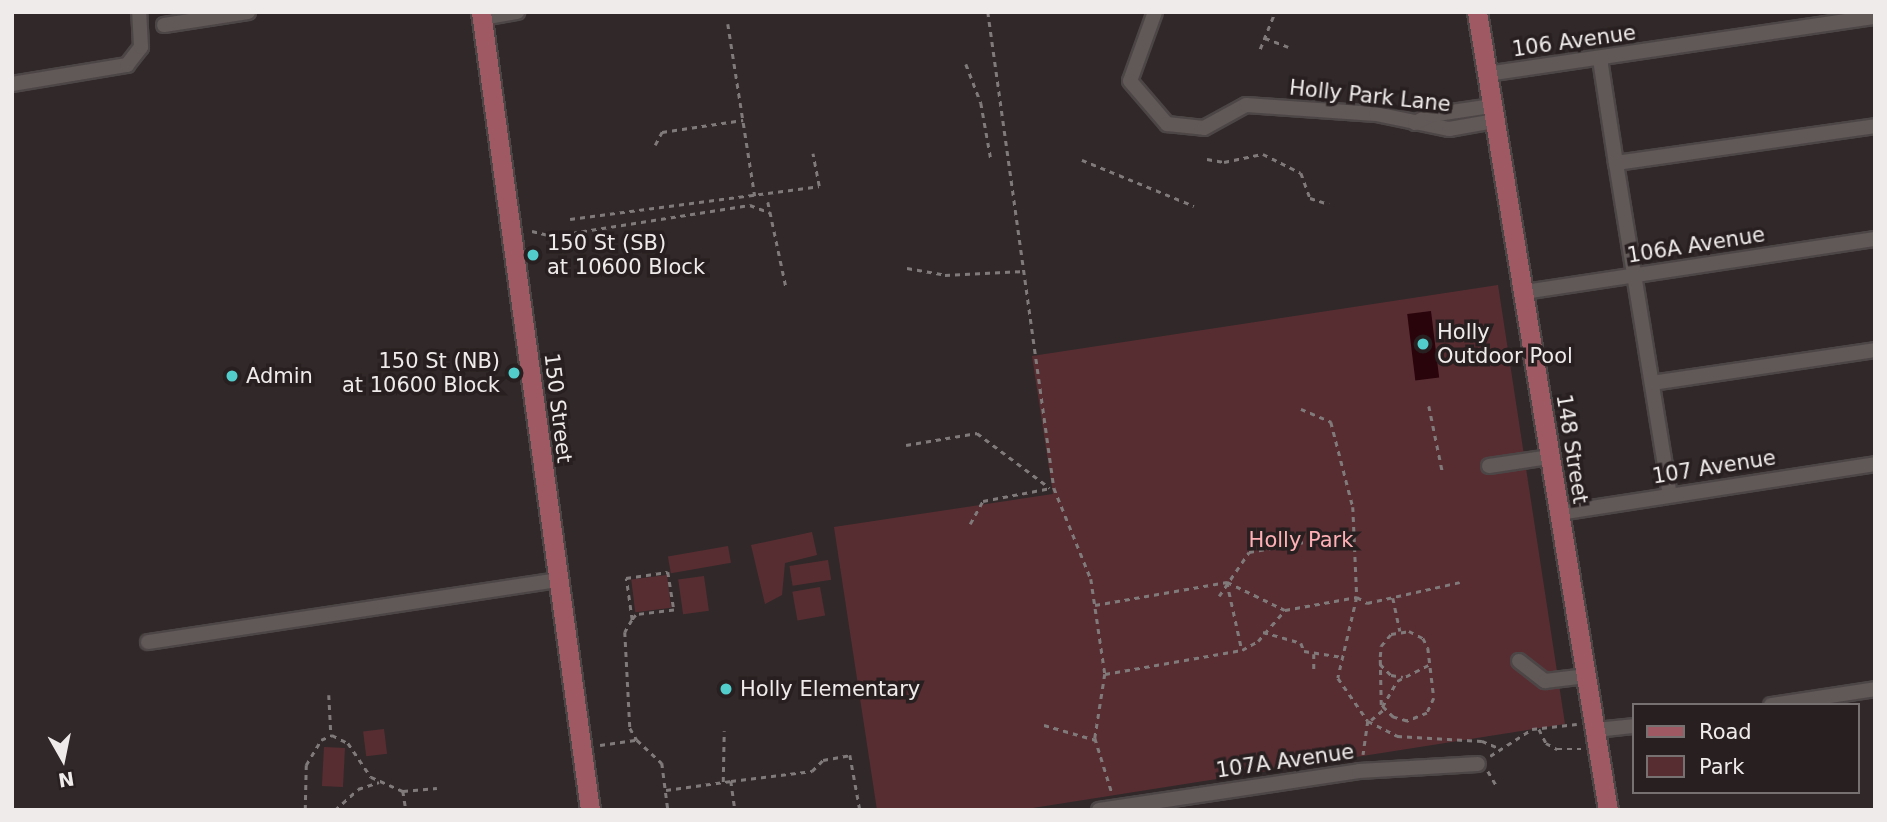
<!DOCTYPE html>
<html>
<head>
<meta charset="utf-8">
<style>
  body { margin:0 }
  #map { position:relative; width:1887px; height:822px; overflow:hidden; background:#312929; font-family:"DejaVu Sans",sans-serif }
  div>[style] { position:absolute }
  .green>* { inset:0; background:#582d32; transform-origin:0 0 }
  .water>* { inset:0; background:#2a040b; transform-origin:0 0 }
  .path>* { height:2.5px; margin-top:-1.25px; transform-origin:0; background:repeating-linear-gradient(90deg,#817a7a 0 5px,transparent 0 10px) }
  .roads { filter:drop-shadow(2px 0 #4d4646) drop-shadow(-2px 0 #4d4646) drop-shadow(0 2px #4d4646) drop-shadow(0 -2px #4d4646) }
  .minor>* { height:14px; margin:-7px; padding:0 7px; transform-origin:7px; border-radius:7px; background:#615858 }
  .major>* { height:19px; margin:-9.5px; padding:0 9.5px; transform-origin:9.5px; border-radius:9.5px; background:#9e5962 }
  .dots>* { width:19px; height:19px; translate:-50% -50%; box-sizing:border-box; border:4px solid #271f20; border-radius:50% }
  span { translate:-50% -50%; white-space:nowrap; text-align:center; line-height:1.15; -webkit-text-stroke:7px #271f20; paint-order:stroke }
  .street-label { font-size:21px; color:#f0ebeb }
  .poi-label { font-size:21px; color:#f0ebeb }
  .left { translate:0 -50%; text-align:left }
  .right { translate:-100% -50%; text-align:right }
  .park-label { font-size:21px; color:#ffb0b5 }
  .frame { position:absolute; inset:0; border:14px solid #f0ebeb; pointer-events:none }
  .legend { position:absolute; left:1632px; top:703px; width:228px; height:91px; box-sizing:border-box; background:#271f20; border:2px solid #777171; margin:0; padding:9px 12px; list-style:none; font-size:21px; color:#f0ebeb }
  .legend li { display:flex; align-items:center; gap:14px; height:35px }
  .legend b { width:35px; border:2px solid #777171 }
  .north { position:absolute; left:28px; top:724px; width:70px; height:70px; -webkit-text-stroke:5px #271f20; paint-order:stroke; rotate:171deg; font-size:19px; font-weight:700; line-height:28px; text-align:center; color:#f0ebeb }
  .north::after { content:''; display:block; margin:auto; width:24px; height:32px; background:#f0ebeb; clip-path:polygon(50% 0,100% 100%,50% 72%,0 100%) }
</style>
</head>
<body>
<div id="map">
  <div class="green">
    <div style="clip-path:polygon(1498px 285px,1565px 724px,1020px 810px,877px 810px,834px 527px,1053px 494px,1032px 356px)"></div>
    <div style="clip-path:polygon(812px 532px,817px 555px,785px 563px,782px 595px,765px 604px,751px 545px)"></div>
    <div style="left:728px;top:546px;width:17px;height:61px;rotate:80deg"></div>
    <div style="left:828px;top:560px;width:20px;height:39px;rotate:81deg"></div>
    <div style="left:667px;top:575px;width:33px;height:36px;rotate:83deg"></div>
    <div style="left:704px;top:576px;width:35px;height:26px;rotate:82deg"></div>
    <div style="left:820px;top:587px;width:29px;height:28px;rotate:80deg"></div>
    <div style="left:384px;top:729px;width:25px;height:21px;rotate:83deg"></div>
    <div style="left:324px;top:747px;width:21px;height:39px;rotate:3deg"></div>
  </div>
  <div class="water">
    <div style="left:1431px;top:311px;width:67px;height:24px;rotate:83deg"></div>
  </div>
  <div class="path">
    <div style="left:988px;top:12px;width:481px;rotate:82.1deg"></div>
    <div style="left:1054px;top:488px;width:98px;rotate:67.9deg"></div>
    <div style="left:1091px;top:579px;width:96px;rotate:81.6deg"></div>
    <div style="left:1105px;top:674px;width:65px;rotate:98.9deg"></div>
    <div style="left:1095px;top:738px;width:58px;rotate:72.8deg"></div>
    <div style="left:728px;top:24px;width:174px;rotate:81.1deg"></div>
    <div style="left:1265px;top:38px;width:25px;rotate:21deg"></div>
    <div style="left:1260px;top:49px;width:40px;rotate:-68deg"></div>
    <div style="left:966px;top:64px;width:42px;rotate:69deg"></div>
    <div style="left:981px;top:103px;width:57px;rotate:79.9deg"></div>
    <div style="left:655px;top:145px;width:15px;rotate:-62deg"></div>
    <div style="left:662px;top:132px;width:82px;rotate:-8.4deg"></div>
    <div style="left:1207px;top:159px;width:17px;rotate:10deg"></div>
    <div style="left:1224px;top:162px;width:40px;rotate:-12deg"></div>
    <div style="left:1263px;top:154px;width:42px;rotate:26.6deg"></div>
    <div style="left:1301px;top:173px;width:27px;rotate:70deg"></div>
    <div style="left:1310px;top:198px;width:20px;rotate:18deg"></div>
    <div style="left:1082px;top:160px;width:121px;rotate:22.3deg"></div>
    <div style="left:768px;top:202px;width:87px;rotate:78deg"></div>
    <div style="left:570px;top:219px;width:251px;rotate:-7.5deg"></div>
    <div style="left:819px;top:186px;width:33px;rotate:-101deg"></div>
    <div style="left:532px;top:231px;width:21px;rotate:14deg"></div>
    <div style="left:552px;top:236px;width:200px;rotate:-8.9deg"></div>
    <div style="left:750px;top:205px;width:22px;rotate:21deg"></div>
    <div style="left:907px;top:268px;width:39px;rotate:10deg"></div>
    <div style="left:945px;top:275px;width:80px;rotate:-2.9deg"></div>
    <div style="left:1429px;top:406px;width:69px;rotate:78.4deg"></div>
    <div style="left:1301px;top:409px;width:33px;rotate:23deg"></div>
    <div style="left:1331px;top:422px;width:88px;rotate:75.5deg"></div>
    <div style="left:1353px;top:507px;width:90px;rotate:87.5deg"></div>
    <div style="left:1357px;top:597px;width:12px;rotate:31deg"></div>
    <div style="left:1367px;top:603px;width:95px;rotate:-12.7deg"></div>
    <div style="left:906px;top:445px;width:72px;rotate:-9.6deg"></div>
    <div style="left:977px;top:433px;width:91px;rotate:37deg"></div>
    <div style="left:970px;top:524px;width:26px;rotate:-61deg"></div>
    <div style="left:983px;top:501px;width:69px;rotate:-10.8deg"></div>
    <div style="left:1227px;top:582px;width:70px;rotate:77.6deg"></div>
    <div style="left:1219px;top:596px;width:53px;rotate:-55.7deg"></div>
    <div style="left:1249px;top:552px;width:108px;rotate:-10.2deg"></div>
    <div style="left:1393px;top:598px;width:34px;rotate:78deg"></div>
    <div style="left:1095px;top:605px;width:134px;rotate:-9.9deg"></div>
    <div style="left:1227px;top:582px;width:64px;rotate:25.8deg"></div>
    <div style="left:1285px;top:610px;width:73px;rotate:-10.2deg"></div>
    <div style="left:1357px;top:597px;width:83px;rotate:103.2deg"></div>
    <div style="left:1338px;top:678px;width:52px;rotate:55.1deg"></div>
    <div style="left:1368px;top:721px;width:34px;rotate:98deg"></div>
    <div style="left:632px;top:620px;width:42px;rotate:-98.1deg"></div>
    <div style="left:626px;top:578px;width:42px;rotate:-8.1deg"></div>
    <div style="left:668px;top:572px;width:38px;rotate:81deg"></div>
    <div style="left:674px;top:610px;width:38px;rotate:173deg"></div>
    <div style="left:636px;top:615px;width:6px;rotate:129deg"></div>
    <div style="left:632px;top:620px;width:14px;rotate:120deg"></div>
    <div style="left:625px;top:632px;width:96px;rotate:87deg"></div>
    <div style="left:630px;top:728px;width:14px;rotate:60deg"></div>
    <div style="left:1409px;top:631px;width:16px;rotate:27deg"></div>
    <div style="left:1423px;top:638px;width:11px;rotate:63deg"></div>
    <div style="left:1428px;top:648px;width:50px;rotate:83.2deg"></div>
    <div style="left:1434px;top:698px;width:17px;rotate:115deg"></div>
    <div style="left:1427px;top:713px;width:22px;rotate:158deg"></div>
    <div style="left:1407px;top:721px;width:15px;rotate:-164deg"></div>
    <div style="left:1393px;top:717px;width:17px;rotate:-135deg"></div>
    <div style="left:1381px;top:705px;width:48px;rotate:-91.2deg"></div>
    <div style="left:1380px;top:657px;width:11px;rotate:-85deg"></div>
    <div style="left:1381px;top:646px;width:16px;rotate:-50deg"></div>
    <div style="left:1391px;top:634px;width:18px;rotate:-9deg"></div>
    <div style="left:1263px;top:632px;width:40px;rotate:16deg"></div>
    <div style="left:1301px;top:643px;width:9px;rotate:69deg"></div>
    <div style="left:1304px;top:651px;width:39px;rotate:9deg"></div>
    <div style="left:1314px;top:654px;width:17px;rotate:90deg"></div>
    <div style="left:1380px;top:664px;width:16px;rotate:45deg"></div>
    <div style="left:1391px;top:675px;width:12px;rotate:9deg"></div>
    <div style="left:1105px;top:674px;width:139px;rotate:-9.9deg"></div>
    <div style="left:1242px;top:650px;width:18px;rotate:-29deg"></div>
    <div style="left:1258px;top:641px;width:41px;rotate:-48.9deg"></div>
    <div style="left:329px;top:695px;width:39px;rotate:87deg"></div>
    <div style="left:1382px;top:707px;width:30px;rotate:-60deg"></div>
    <div style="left:1397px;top:681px;width:39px;rotate:-27deg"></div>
    <div style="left:1371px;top:720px;width:17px;rotate:-40deg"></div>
    <div style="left:1368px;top:721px;width:33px;rotate:27deg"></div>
    <div style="left:1397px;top:736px;width:85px;rotate:3.4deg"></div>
    <div style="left:1482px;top:741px;width:21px;rotate:23deg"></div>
    <div style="left:1044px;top:725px;width:54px;rotate:16.1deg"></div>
    <div style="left:1539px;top:729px;width:16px;rotate:63deg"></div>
    <div style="left:1546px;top:743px;width:13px;rotate:29deg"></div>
    <div style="left:1557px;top:749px;width:24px"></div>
    <div style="left:600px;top:745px;width:37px;rotate:-8deg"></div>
    <div style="left:637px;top:740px;width:34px;rotate:43deg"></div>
    <div style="left:662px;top:763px;width:47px;rotate:82.7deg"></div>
    <div style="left:1490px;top:756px;width:50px;rotate:-32.7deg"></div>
    <div style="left:1532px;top:729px;width:45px;rotate:-6.3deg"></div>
    <div style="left:1488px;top:771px;width:16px;rotate:60deg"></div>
    <div style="left:731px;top:781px;width:82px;rotate:-7deg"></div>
    <div style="left:812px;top:771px;width:16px;rotate:-45deg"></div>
    <div style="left:823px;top:760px;width:27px;rotate:-10deg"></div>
    <div style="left:850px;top:755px;width:56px;rotate:79.7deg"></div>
    <div style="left:723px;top:782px;width:51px;rotate:-88.9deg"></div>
    <div style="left:666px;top:790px;width:66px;rotate:-7.9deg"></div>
    <div style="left:731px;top:781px;width:29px;rotate:82deg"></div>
    <div style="left:403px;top:791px;width:34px;rotate:-5deg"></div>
    <div style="left:305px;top:810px;width:45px;rotate:-88.7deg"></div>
    <div style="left:306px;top:765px;width:29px;rotate:-59deg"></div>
    <div style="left:321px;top:740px;width:12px;rotate:-24deg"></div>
    <div style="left:332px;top:735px;width:18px;rotate:27deg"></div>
    <div style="left:348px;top:743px;width:41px;rotate:55.9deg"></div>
    <div style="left:371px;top:777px;width:35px;rotate:24deg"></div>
    <div style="left:403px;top:791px;width:19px;rotate:81deg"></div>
    <div style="left:335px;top:810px;width:31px;rotate:-42deg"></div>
    <div style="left:358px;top:789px;width:22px;rotate:-18deg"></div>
  </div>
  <div class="roads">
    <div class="minor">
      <div style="left:1155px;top:12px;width:73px;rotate:109.9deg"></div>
      <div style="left:1130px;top:81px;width:57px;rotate:49.3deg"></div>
      <div style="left:1167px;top:124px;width:37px;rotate:6deg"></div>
      <div style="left:1204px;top:128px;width:48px;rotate:-28.7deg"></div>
      <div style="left:1246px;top:105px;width:130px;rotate:4deg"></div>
      <div style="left:1376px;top:114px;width:75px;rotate:11.6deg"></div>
      <div style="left:1449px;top:129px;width:47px;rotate:-9.9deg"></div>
      <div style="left:482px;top:18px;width:36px;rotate:-10deg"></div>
      <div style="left:164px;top:25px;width:85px;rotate:-8.8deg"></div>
      <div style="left:1600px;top:59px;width:105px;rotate:81.3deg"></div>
      <div style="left:1616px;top:163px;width:262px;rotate:-8.1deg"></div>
      <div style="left:1487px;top:74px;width:392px;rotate:-8.4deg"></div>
      <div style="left:12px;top:84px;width:117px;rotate:-9.4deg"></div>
      <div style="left:127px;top:65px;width:23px;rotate:-52deg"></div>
      <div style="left:141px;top:47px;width:35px;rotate:-93deg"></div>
      <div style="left:1415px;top:123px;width:18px;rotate:-27deg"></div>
      <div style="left:1431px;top:115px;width:62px;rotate:-8.4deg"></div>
      <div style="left:1616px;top:163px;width:336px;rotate:80.8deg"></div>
      <div style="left:1524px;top:292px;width:355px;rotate:-8.6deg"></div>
      <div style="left:1652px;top:383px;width:225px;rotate:-8.4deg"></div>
      <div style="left:1489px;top:466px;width:62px;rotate:-8.4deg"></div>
      <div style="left:1559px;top:513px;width:320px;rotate:-8.8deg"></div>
      <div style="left:148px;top:642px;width:415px;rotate:-8.6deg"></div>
      <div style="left:1519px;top:661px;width:33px;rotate:38deg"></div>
      <div style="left:1545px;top:681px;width:42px;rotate:-6.8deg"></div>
      <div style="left:1771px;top:705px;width:105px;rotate:-8.7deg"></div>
      <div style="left:1596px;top:730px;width:37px;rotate:-6deg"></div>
      <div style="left:1099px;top:810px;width:263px;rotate:-8.5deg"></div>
      <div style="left:1359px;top:771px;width:119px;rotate:-3.4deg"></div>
    </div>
    <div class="major">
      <div style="left:481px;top:12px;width:805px;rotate:82.22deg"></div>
      <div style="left:1477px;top:12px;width:809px;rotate:80.68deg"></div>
    </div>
  </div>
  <div class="dots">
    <div style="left:533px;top:255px;background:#52cdcc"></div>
    <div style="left:1423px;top:344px;background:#52cdcc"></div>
    <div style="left:514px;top:373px;background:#52cdcc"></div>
    <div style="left:232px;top:376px;background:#52cdcc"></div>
    <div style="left:726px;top:689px;background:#52cdcc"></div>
  </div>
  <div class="street-label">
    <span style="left:1574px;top:41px;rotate:-8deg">106 Avenue</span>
    <span style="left:1370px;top:96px;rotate:6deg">Holly Park Lane</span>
    <span style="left:1696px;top:245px;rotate:-9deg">106A Avenue</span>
    <span style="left:558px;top:408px;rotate:83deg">150 Street</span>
    <span style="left:1572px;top:449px;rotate:81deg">148 Street</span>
    <span style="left:1714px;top:467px;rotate:-9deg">107 Avenue</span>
    <span style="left:1285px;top:761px;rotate:-8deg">107A Avenue</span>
  </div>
  <div class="poi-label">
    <span class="left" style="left:547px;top:255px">150 St (SB)<br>at 10600 Block</span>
    <span class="left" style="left:1437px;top:344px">Holly<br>Outdoor Pool</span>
    <span class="right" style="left:500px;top:373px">150 St (NB)<br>at 10600 Block</span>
    <span class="left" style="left:246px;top:376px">Admin</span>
    <span class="left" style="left:740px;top:689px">Holly Elementary</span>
  </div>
  <div class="park-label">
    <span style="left:1301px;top:540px">Holly Park</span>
  </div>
  <div class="frame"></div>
  <ul class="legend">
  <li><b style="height:9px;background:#9e5962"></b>Road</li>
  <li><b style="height:19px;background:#582d32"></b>Park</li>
  </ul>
  <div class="north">N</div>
</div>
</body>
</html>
